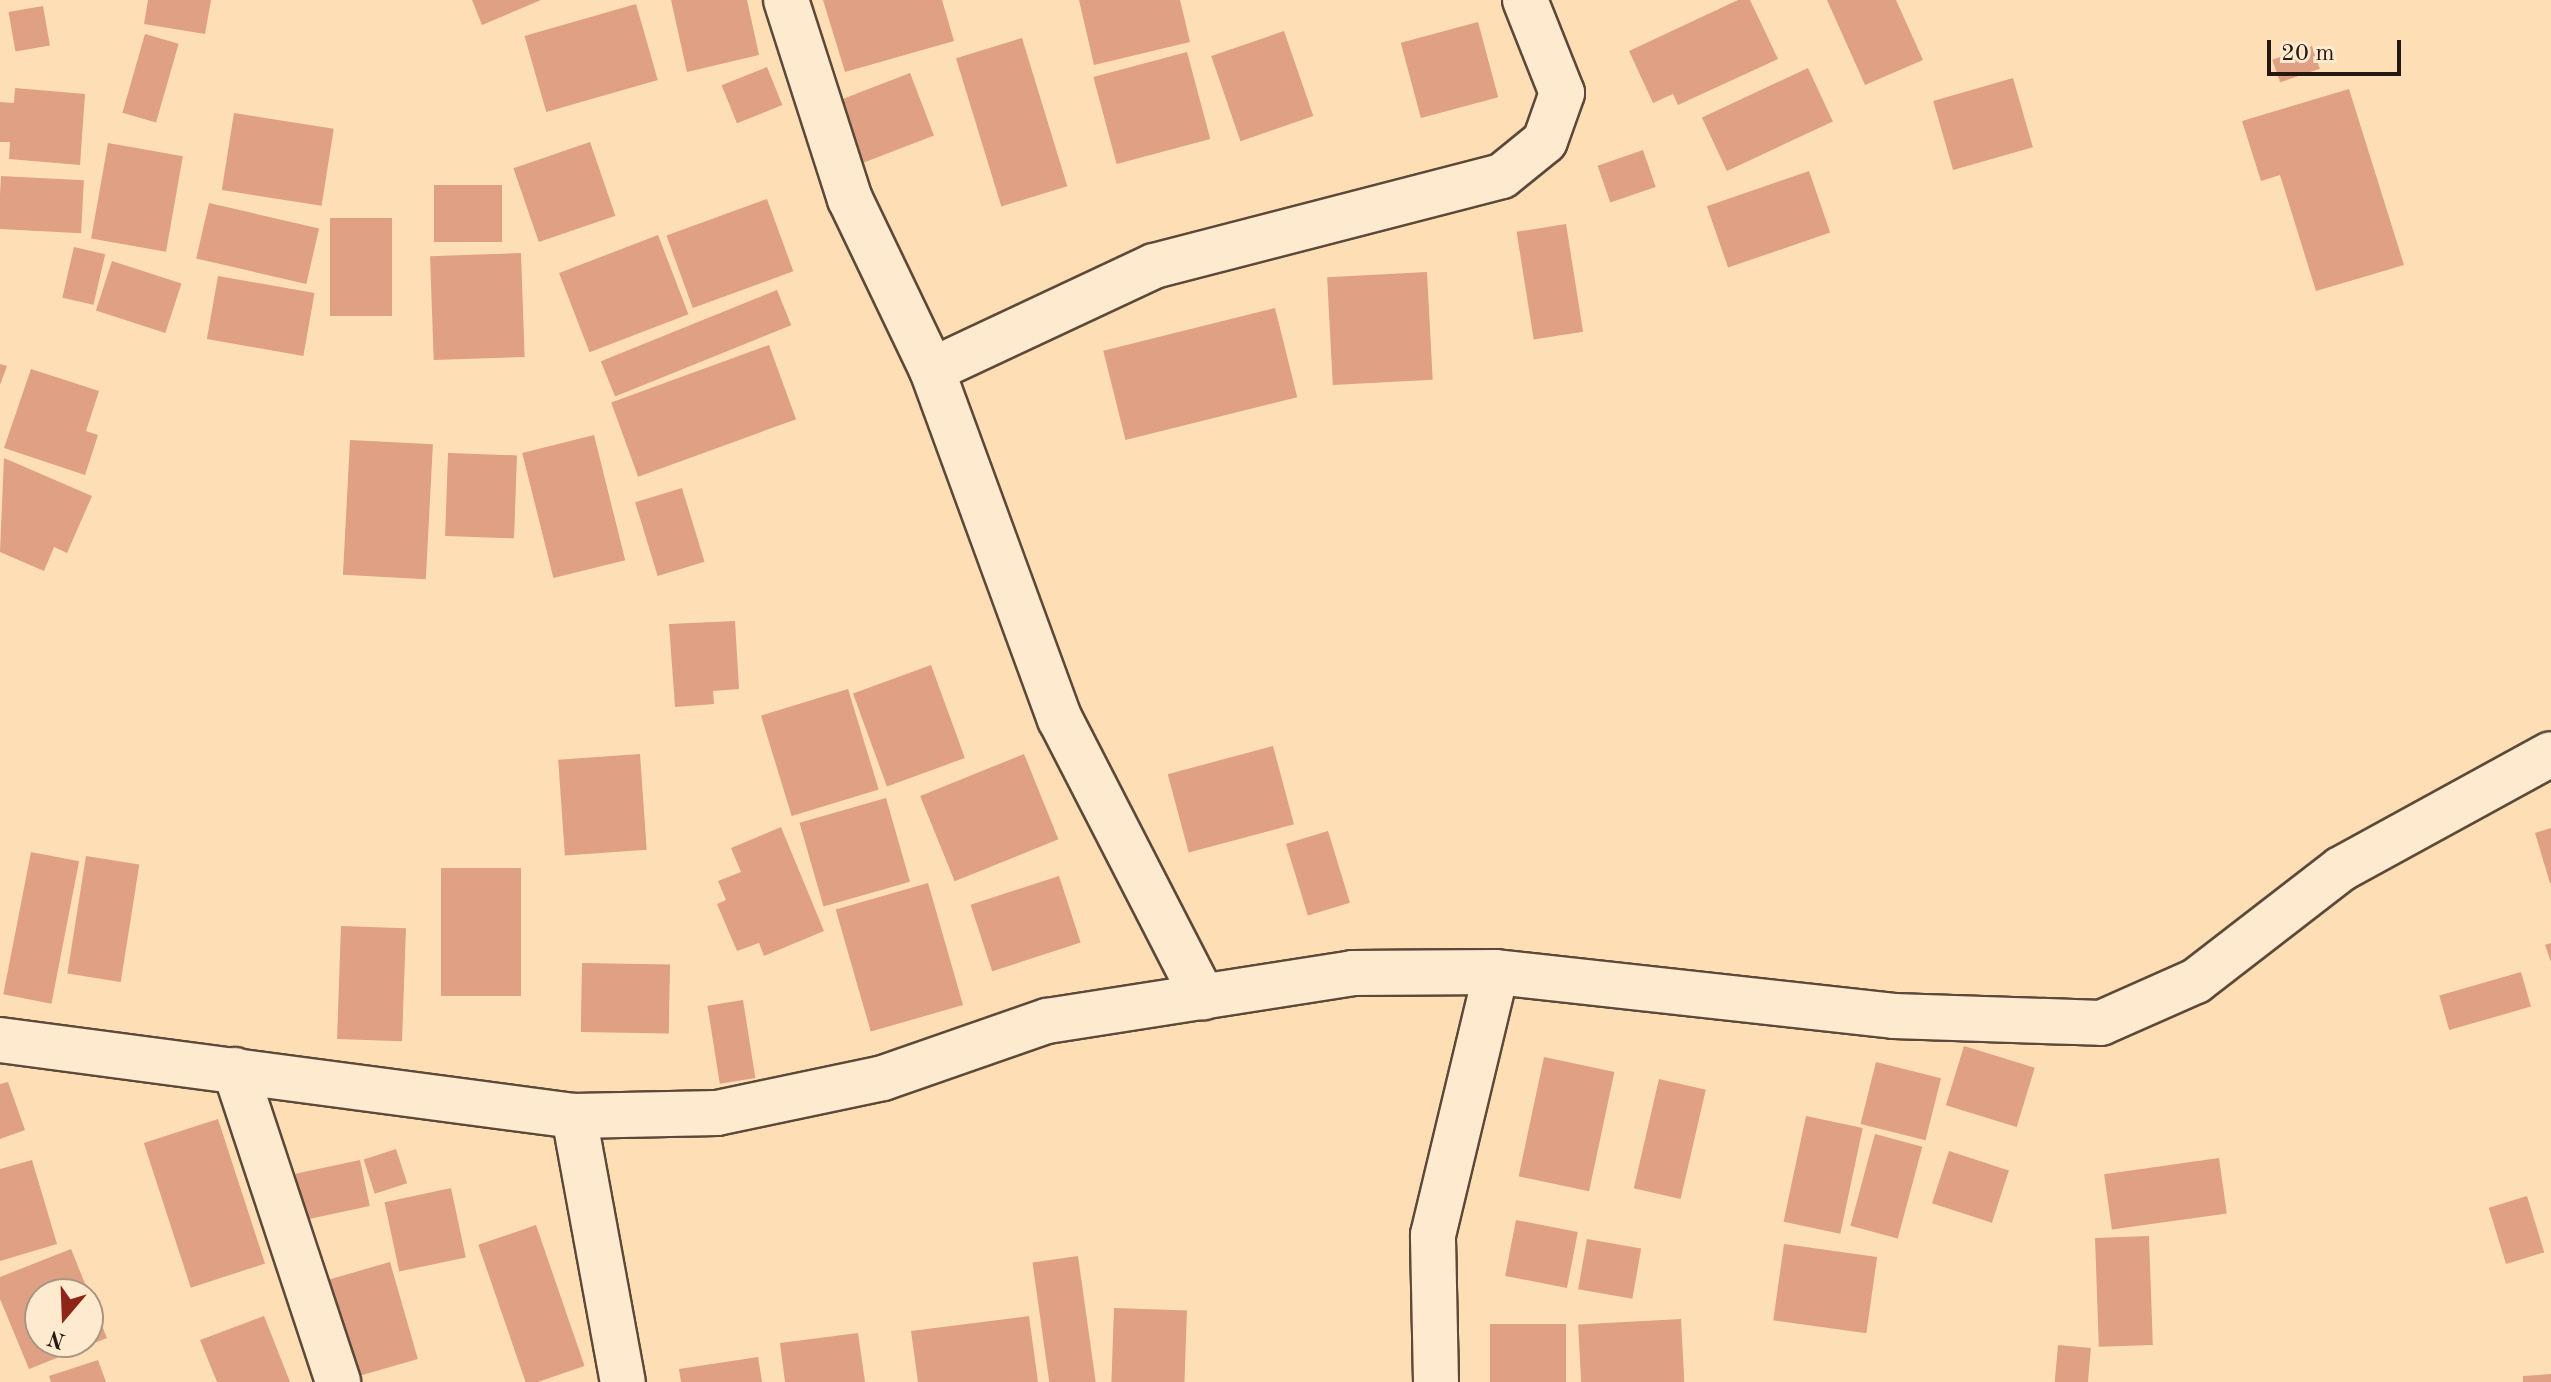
<!DOCTYPE html>
<html>
<head>
<meta charset="utf-8">
<style>
  body { margin:0 }
  #map { position:relative; width:2551px; height:1382px; overflow:hidden; background:#fedfb5; font-family:"Old Standard TT",serif }
  div>[style] { position:absolute }
  .building>* { inset:0; background:#dfa083; transform-origin:0 0 }
  .roads { filter:drop-shadow(2px 0 #5c493a) drop-shadow(-2px 0 #5c493a) drop-shadow(0 2px #5c493a) drop-shadow(0 -2px #5c493a) }
  .minor>* { height:44px; margin:-22px; padding:0 22px; transform-origin:22px; border-radius:22px; background:#feeacf }
  span { translate:-50% -50%; white-space:nowrap; text-align:center; line-height:1.15; -webkit-text-stroke:7px #feeacf; paint-order:stroke }
  .north { position:absolute; left:24px; top:1278px; width:80px; height:80px; box-sizing:border-box; background:#feeacf; border:2px solid #a89683; border-radius:50%; rotate:199deg; font-size:22px; font-weight:700; line-height:32px; text-align:center; color:#261711 }
  .north::after { content:''; display:block; margin:auto; width:28px; height:36px; background:#8f2418; clip-path:polygon(50% 0,100% 100%,50% 72%,0 100%) }
  .scale { position:absolute; left:2267px; top:40px; width:134px; height:36px; box-sizing:border-box; border:4px solid #261711; border-top:0; padding-left:10px; font-size:24px; line-height:28px; white-space:nowrap; color:#261711; -webkit-text-stroke:6px #feeacf; paint-order:stroke }
</style>
</head>
<body>
<div id="map">
  <div class="building">
    <div style="clip-path:polygon(148px 0,211px 0,205px 34px,144px 24px)"></div>
    <div style="clip-path:polygon(472px 0,541px 0,482px 25px)"></div>
    <div style="clip-path:polygon(671px 0,747px 0,759px 55px,687px 72px)"></div>
    <div style="clip-path:polygon(823px 0,942px 0,954px 41px,845px 72px)"></div>
    <div style="clip-path:polygon(1079px 0,1180px 0,1190px 42px,1094px 65px)"></div>
    <div style="clip-path:polygon(1738px 0,1750px 0,1778px 59px,1678px 105px,1673px 94px,1653px 103px,1629px 51px)"></div>
    <div style="clip-path:polygon(1827px 0,1896px 0,1923px 60px,1865px 85px)"></div>
    <div style="left:636px;top:4px;width:79px;height:116px;rotate:74deg"></div>
    <div style="left:43px;top:6px;width:40px;height:35px;rotate:80deg"></div>
    <div style="left:1478px;top:22px;width:78px;height:80px;rotate:75deg"></div>
    <div style="left:1284px;top:31px;width:90px;height:77px;rotate:71deg"></div>
    <div style="left:145px;top:34px;width:35px;height:82px;rotate:16deg"></div>
    <div style="left:1022px;top:38px;width:155px;height:69px;rotate:73deg"></div>
    <div style="left:2312px;top:46px;width:24px;height:42px;rotate:71deg"></div>
    <div style="left:1187px;top:52px;width:90px;height:97px;rotate:75deg"></div>
    <div style="left:767px;top:67px;width:41px;height:49px;rotate:68deg"></div>
    <div style="left:1808px;top:68px;width:59px;height:117px;rotate:65deg"></div>
    <div style="left:910px;top:73px;width:67px;height:75px;rotate:69deg"></div>
    <div style="left:2013px;top:78px;width:72px;height:83px;rotate:74deg"></div>
    <div style="clip-path:polygon(15px 88px,85px 94px,80px 165px,9px 159px,10px 142px,0 142px,0 102px,14px 103px)"></div>
    <div style="clip-path:polygon(2349px 89px,2404px 265px,2316px 291px,2280px 175px,2261px 181px,2242px 121px)"></div>
    <div style="left:234px;top:113px;width:101px;height:78px;rotate:9deg"></div>
    <div style="left:590px;top:142px;width:78px;height:81px;rotate:71deg"></div>
    <div style="left:108px;top:143px;width:76px;height:97px;rotate:10deg"></div>
    <div style="left:1643px;top:150px;width:39px;height:48px;rotate:71deg"></div>
    <div style="left:1809px;top:171px;width:65px;height:108px;rotate:71deg"></div>
    <div style="left:1px;top:176px;width:83px;height:53px;rotate:3deg"></div>
    <div style="left:502px;top:185px;width:57px;height:68px;rotate:90deg"></div>
    <div style="left:767px;top:199px;width:77px;height:107px;rotate:70deg"></div>
    <div style="left:209px;top:203px;width:113px;height:57px;rotate:13deg"></div>
    <div style="left:330px;top:218px;width:62px;height:98px"></div>
    <div style="left:1566px;top:224px;width:109px;height:50px;rotate:81deg"></div>
    <div style="left:658px;top:235px;width:85px;height:106px;rotate:69deg"></div>
    <div style="left:74px;top:247px;width:32px;height:52px;rotate:13deg"></div>
    <div style="left:521px;top:253px;width:104px;height:91px;rotate:88deg"></div>
    <div style="left:112px;top:261px;width:73px;height:52px;rotate:18deg"></div>
    <div style="left:1427px;top:272px;width:108px;height:100px;rotate:87deg"></div>
    <div style="left:218px;top:276px;width:98px;height:64px;rotate:10deg"></div>
    <div style="left:777px;top:290px;width:38px;height:190px;rotate:68deg"></div>
    <div style="left:1275px;top:308px;width:92px;height:177px;rotate:76deg"></div>
    <div style="left:769px;top:345px;width:79px;height:168px;rotate:70deg"></div>
    <div style="clip-path:polygon(0 364px,7px 366px,0 385px)"></div>
    <div style="clip-path:polygon(31px 369px,99px 391px,86px 431px,98px 435px,85px 475px,4px 448px)"></div>
    <div style="left:594px;top:435px;width:129px;height:74px;rotate:76deg"></div>
    <div style="left:350px;top:440px;width:83px;height:135px;rotate:3deg"></div>
    <div style="left:448px;top:453px;width:69px;height:83px;rotate:2deg"></div>
    <div style="clip-path:polygon(4px 458px,92px 496px,67px 553px,54px 547px,44px 571px,0 552px)"></div>
    <div style="left:682px;top:488px;width:77px;height:49px;rotate:73deg"></div>
    <div style="clip-path:polygon(735px 621px,739px 689px,713px 691px,714px 704px,675px 707px,669px 624px)"></div>
    <div style="left:931px;top:665px;width:99px;height:83px;rotate:70deg"></div>
    <div style="left:848px;top:689px;width:105px;height:91px;rotate:73deg"></div>
    <div style="left:1273px;top:746px;width:81px;height:109px;rotate:75deg"></div>
    <div style="left:640px;top:754px;width:96px;height:82px;rotate:86deg"></div>
    <div style="left:1024px;top:754px;width:92px;height:112px;rotate:68deg"></div>
    <div style="left:886px;top:798px;width:87px;height:90px;rotate:74deg"></div>
    <div style="clip-path:polygon(781px 827px,824px 931px,764px 956px,759px 943px,737px 951px,717px 904px,726px 900px,718px 881px,741px 872px,731px 848px)"></div>
    <div style="clip-path:polygon(2551px 828px,2551px 883px,2550px 883px,2535px 833px)"></div>
    <div style="left:1328px;top:831px;width:75px;height:44px;rotate:73deg"></div>
    <div style="left:31px;top:852px;width:49px;height:145px;rotate:11deg"></div>
    <div style="left:86px;top:856px;width:54px;height:119px;rotate:9deg"></div>
    <div style="left:441px;top:868px;width:80px;height:128px"></div>
    <div style="left:1059px;top:876px;width:70px;height:93px;rotate:72deg"></div>
    <div style="left:928px;top:883px;width:127px;height:96px;rotate:74deg"></div>
    <div style="left:341px;top:926px;width:65px;height:113px;rotate:2deg"></div>
    <div style="clip-path:polygon(2551px 943px,2551px 962px,2545px 945px)"></div>
    <div style="left:582px;top:963px;width:88px;height:69px;rotate:1deg"></div>
    <div style="left:2521px;top:972px;width:36px;height:85px;rotate:74deg"></div>
    <div style="left:743px;top:1000px;width:79px;height:36px;rotate:81deg"></div>
    <div style="left:1964px;top:1046px;width:74px;height:62px;rotate:17deg"></div>
    <div style="left:1544px;top:1057px;width:72px;height:122px;rotate:12deg"></div>
    <div style="left:1876px;top:1062px;width:67px;height:64px;rotate:14deg"></div>
    <div style="left:1659px;top:1079px;width:48px;height:112px;rotate:13deg"></div>
    <div style="clip-path:polygon(8px 1082px,25px 1130px,0 1139px,0 1084px)"></div>
    <div style="left:1806px;top:1116px;width:58px;height:108px;rotate:12deg"></div>
    <div style="left:218px;top:1119px;width:152px;height:78px;rotate:72deg"></div>
    <div style="left:1875px;top:1134px;width:49px;height:95px;rotate:15deg"></div>
    <div style="left:396px;top:1149px;width:36px;height:34px;rotate:72deg"></div>
    <div style="left:1949px;top:1151px;width:63px;height:55px;rotate:18deg"></div>
    <div style="left:2219px;top:1158px;width:56px;height:116px;rotate:82deg"></div>
    <div style="clip-path:polygon(32px 1160px,57px 1244px,0 1261px,0 1169px)"></div>
    <div style="left:360px;top:1160px;width:47px;height:66px;rotate:78deg"></div>
    <div style="left:451px;top:1188px;width:71px;height:68px;rotate:78deg"></div>
    <div style="left:2527px;top:1196px;width:59px;height:40px;rotate:73deg"></div>
    <div style="left:1516px;top:1220px;width:63px;height:57px;rotate:11deg"></div>
    <div style="left:536px;top:1225px;width:149px;height:61px;rotate:71deg"></div>
    <div style="left:2149px;top:1236px;width:109px;height:54px;rotate:88deg"></div>
    <div style="left:1587px;top:1239px;width:55px;height:51px;rotate:10deg"></div>
    <div style="left:1784px;top:1244px;width:94px;height:77px;rotate:8deg"></div>
    <div style="clip-path:polygon(evenodd,71px 1249px,107px 1338px,29px 1369px,0 1299px,0 1277px,71px 1249px,40px 1294px,88px 1294px,88px 1342px,40px 1342px,40px 1294px)"></div>
    <div style="left:1078px;top:1256px;width:127px;height:46px;rotate:82deg"></div>
    <div style="left:390px;top:1262px;width:101px;height:65px;rotate:74deg"></div>
    <div style="left:1114px;top:1308px;width:73px;height:74px;rotate:2deg"></div>
    <div style="clip-path:polygon(264px 1316px,290px 1382px,217px 1382px,200px 1340px)"></div>
    <div style="clip-path:polygon(1029px 1316px,1038px 1382px,918px 1382px,911px 1331px)"></div>
    <div style="left:1681px;top:1319px;width:63px;height:103px;rotate:87deg"></div>
    <div style="left:1490px;top:1324px;width:76px;height:58px"></div>
    <div style="clip-path:polygon(858px 1333px,865px 1382px,785px 1382px,780px 1343px)"></div>
    <div style="left:2058px;top:1345px;width:33px;height:37px;rotate:5deg"></div>
    <div style="clip-path:polygon(758px 1357px,762px 1382px,681px 1382px,679px 1369px)"></div>
    <div style="clip-path:polygon(98px 1360px,106px 1382px,51px 1382px,49px 1376px)"></div>
    <div style="clip-path:polygon(2551px 1374px,2551px 1382px,2523px 1382px,2523px 1376px)"></div>
  </div>
  <div class="roads">
    <div class="minor">
      <div style="left:786px;top:0;width:209px;rotate:72.2deg"></div>
      <div style="left:850px;top:199px;width:190px;rotate:64.4deg"></div>
      <div style="left:932px;top:370px;width:372px;rotate:69.9deg"></div>
      <div style="left:1060px;top:719px;width:313px;rotate:62.8deg"></div>
      <div style="left:932px;top:370px;width:245px;rotate:-25.1deg"></div>
      <div style="left:1154px;top:266px;width:359px;rotate:-14.5deg"></div>
      <div style="left:1502px;top:176px;width:55px;rotate:-39.1deg"></div>
      <div style="left:1545px;top:141px;width:51px;rotate:-70.5deg"></div>
      <div style="left:1562px;top:93px;width:100px;rotate:-111.7deg"></div>
      <div style="left:0;top:1040px;width:579px;rotate:7.54deg"></div>
      <div style="left:574px;top:1116px;width:143px;rotate:-1.2deg"></div>
      <div style="left:717px;top:1113px;width:170px;rotate:-11.9deg"></div>
      <div style="left:883px;top:1078px;width:174px;rotate:-19.2deg"></div>
      <div style="left:1047px;top:1021px;width:309px;rotate:-8.9deg"></div>
      <div style="left:1352px;top:973px;width:144px;rotate:-0.4deg"></div>
      <div style="left:1496px;top:972px;width:400px;rotate:6.3deg"></div>
      <div style="left:1894px;top:1016px;width:207px;rotate:1.9deg"></div>
      <div style="left:2101px;top:1023px;width:104px;rotate:-23.9deg"></div>
      <div style="left:2196px;top:981px;width:183px;rotate:-37.7deg"></div>
      <div style="left:2341px;top:869px;width:239px;rotate:-28.7deg"></div>
      <div style="left:235px;top:1070px;width:329px;rotate:71.7deg"></div>
      <div style="left:574px;top:1116px;width:270px;rotate:79.6deg"></div>
      <div style="left:1436px;top:1382px;width:147px;rotate:-91.2deg"></div>
      <div style="left:1433px;top:1235px;width:270px;rotate:-76.5deg"></div>
    </div>
  </div>
  <div class="north">N</div>
  <div class="scale">20 m</div>
</div>
</body>
</html>
